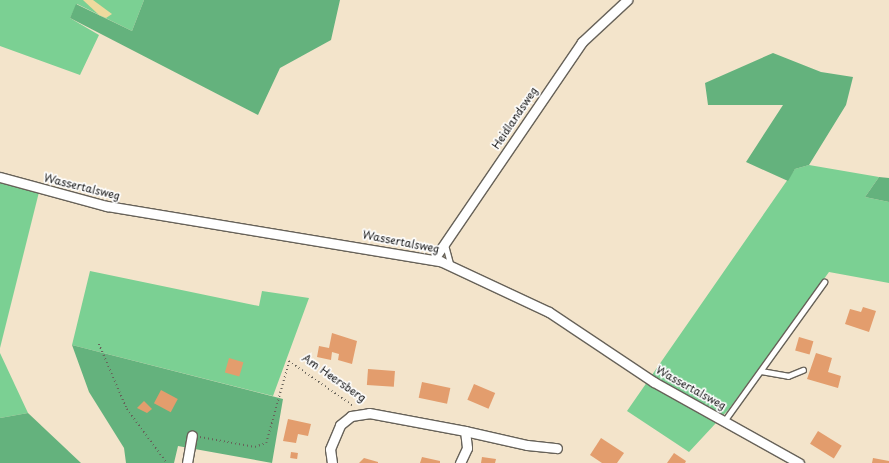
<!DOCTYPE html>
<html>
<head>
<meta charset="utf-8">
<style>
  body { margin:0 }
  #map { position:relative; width:889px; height:463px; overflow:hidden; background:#f3e4cb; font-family:"Playpen Sans",sans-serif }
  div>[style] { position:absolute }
  .green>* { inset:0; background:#7bd093 }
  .forest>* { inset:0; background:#64b27d }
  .sand>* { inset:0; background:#eeda9e }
  .building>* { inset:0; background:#e39d6d; transform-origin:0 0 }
  .path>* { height:1.5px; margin-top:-0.75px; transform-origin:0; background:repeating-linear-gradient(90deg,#676259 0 1px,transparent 0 4px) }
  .roads { filter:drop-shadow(1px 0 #676259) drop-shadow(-1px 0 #676259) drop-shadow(0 1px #676259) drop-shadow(0 -1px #676259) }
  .lane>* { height:4.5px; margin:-2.25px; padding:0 2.25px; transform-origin:2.25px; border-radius:2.25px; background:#fff }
  .street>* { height:9px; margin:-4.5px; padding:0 4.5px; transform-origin:4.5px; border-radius:4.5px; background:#fff }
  span { translate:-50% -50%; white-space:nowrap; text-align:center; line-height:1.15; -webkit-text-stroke:3.5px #fff; paint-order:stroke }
  .street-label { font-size:11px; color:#1c1c1c }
</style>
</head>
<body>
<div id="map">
  <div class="green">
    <div style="clip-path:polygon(0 0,144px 0,132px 31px,77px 4px,70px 18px,99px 35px,80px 75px,0 46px)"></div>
    <div style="clip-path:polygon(809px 165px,879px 177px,865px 197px,889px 202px,889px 283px,829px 272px,729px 409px,689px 452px,627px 411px,795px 169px)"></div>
    <div style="clip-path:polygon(0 180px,39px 192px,0 348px)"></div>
    <div style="clip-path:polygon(90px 271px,259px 306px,262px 291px,309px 298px,273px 396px,72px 345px)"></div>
    <div style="clip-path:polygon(0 353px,28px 413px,0 418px)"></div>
  </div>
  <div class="forest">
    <div style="clip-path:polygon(144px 0,340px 0,331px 40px,280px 68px,258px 115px,70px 18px,76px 4px,132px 31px)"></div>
    <div style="clip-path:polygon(773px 53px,821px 72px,853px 77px,846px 105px,809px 165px,795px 169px,788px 181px,746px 162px,783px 105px,708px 105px,705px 83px)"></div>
    <div style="clip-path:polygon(879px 177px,889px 178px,889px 202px,865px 197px)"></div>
    <div style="clip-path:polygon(72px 345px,283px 399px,272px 463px,178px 446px,174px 463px,126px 463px,124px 448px,89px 392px)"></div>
    <div style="clip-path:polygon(28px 413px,81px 463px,0 463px,0 418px)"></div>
  </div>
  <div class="sand">
    <div style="clip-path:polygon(83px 0,93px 0,112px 14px,106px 18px,99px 15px)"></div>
  </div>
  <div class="building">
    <div style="clip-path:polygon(863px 307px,876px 311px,869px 332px,845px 324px,850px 309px,861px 312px)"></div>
    <div style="clip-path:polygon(332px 333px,357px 341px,352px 364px,338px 360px,339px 354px,332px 352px,331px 360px,317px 357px,319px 346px,329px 348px)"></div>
    <div style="left:799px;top:337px;width:15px;height:14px;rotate:16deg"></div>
    <div style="clip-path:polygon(816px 353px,832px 358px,828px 372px,841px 376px,838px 388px,807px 379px)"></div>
    <div style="left:229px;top:358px;width:15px;height:15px;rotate:16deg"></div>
    <div style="left:368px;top:369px;width:27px;height:16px;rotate:4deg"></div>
    <div style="left:422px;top:382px;width:29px;height:16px;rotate:12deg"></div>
    <div style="left:474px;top:384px;width:23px;height:17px;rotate:23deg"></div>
    <div style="left:161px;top:390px;width:19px;height:15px;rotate:28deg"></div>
    <div style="clip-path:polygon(144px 401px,152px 409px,147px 413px,137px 408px)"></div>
    <div style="clip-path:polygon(288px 419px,311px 424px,308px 436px,298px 434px,296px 443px,283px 441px)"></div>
    <div style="left:818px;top:431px;width:28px;height:15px;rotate:32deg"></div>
    <div style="clip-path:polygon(601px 438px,624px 453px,617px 463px,602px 463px,590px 455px)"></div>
    <div style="left:291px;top:452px;width:7px;height:6px;rotate:8deg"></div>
    <div style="clip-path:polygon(674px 453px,686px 461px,685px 463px,667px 463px)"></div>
    <div style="clip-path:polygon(422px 457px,440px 461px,440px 463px,420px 463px)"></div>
    <div style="clip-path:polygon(482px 457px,496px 459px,495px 463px,481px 463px)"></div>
    <div style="clip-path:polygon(364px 458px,378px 462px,378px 463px,359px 463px)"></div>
    <div style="clip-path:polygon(873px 458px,889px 461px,889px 463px,872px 463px)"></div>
  </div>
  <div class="path">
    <div style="left:99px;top:344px;width:71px;rotate:66.7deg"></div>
    <div style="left:127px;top:409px;width:67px;rotate:53.5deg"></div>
    <div style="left:200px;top:437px;width:56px;rotate:10.3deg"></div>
    <div style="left:255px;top:447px;width:12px;rotate:-20deg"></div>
    <div style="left:266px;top:443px;width:85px;rotate:-74.3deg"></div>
    <div style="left:289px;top:361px;width:80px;rotate:34.9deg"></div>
  </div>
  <div class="roads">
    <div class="lane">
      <div style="left:445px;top:243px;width:23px;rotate:75deg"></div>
      <div style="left:761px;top:371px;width:27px;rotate:10deg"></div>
      <div style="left:788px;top:376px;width:16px;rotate:-22deg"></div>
      <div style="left:725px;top:420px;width:170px;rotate:-54.3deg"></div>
    </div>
    <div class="street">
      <div style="left:0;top:177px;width:111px;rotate:15.2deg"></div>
      <div style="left:107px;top:206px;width:338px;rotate:9.4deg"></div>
      <div style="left:440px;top:261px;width:120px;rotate:25.1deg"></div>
      <div style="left:549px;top:312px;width:126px;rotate:33.7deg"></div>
      <div style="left:654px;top:382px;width:166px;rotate:29.2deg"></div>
      <div style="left:434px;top:259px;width:263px;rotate:-55.7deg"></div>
      <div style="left:582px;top:42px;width:62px;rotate:-43deg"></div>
      <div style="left:465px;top:431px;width:64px;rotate:12.7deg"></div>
      <div style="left:527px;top:445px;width:30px;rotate:6deg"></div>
      <div style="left:187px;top:463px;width:28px;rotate:-80deg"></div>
      <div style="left:332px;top:463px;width:14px;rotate:-98deg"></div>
      <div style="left:330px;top:449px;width:26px;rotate:-67deg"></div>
      <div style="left:340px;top:425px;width:14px;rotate:-39deg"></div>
      <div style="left:351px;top:416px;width:18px;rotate:-9deg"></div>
      <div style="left:369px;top:413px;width:98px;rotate:10.6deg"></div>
      <div style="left:465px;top:431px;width:17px;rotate:83deg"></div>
      <div style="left:467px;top:448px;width:17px;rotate:115deg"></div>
    </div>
  </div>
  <div class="street-label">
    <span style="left:515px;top:118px;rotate:-56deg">Heidlandsweg</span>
    <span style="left:82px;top:187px;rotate:14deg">Wassertalsweg</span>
    <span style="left:401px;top:242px;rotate:11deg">Wassertalsweg</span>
    <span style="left:334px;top:378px;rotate:35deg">Am Heersberg</span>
    <span style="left:691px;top:388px;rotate:29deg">Wassertalsweg</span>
  </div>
</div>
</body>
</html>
